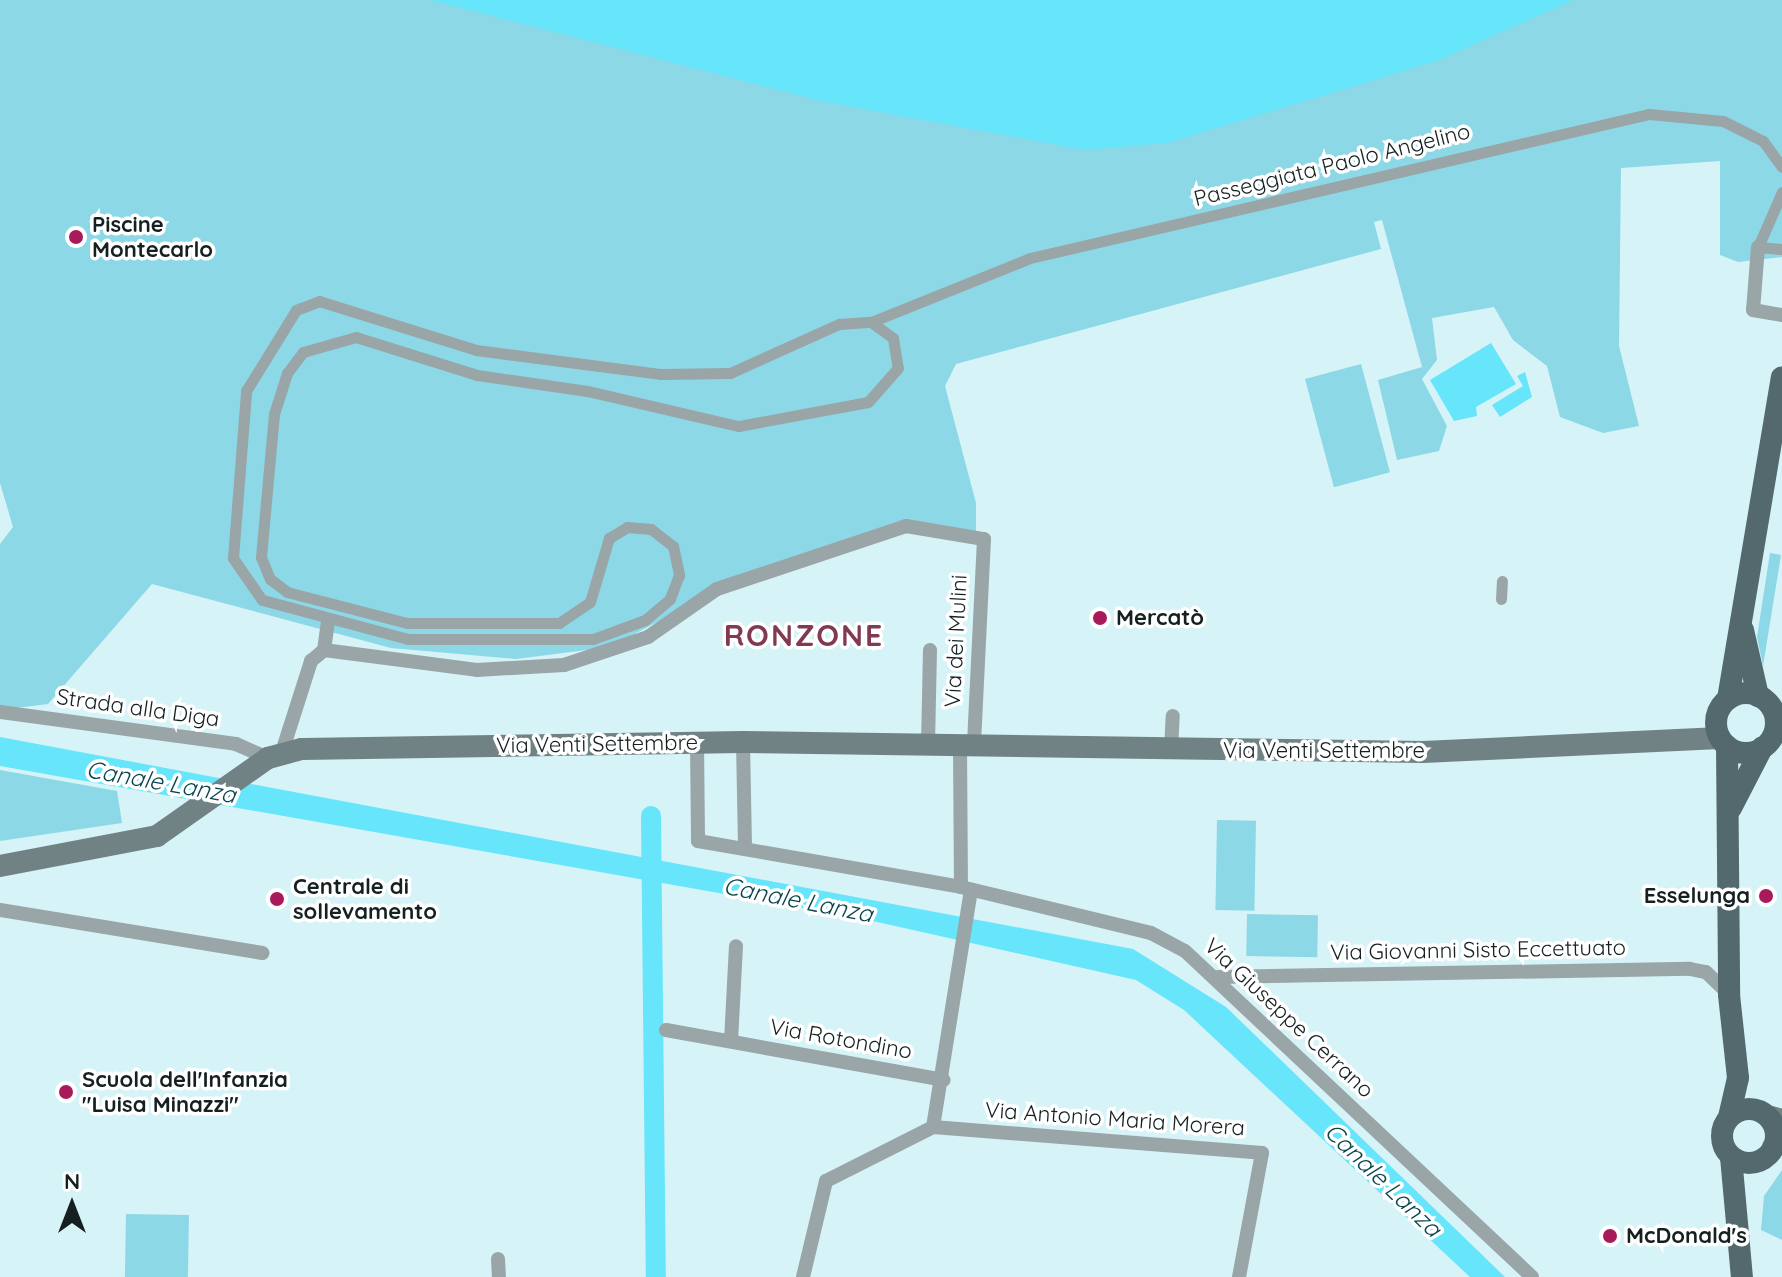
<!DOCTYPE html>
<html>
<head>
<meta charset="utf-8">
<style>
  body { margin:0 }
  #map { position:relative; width:1782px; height:1277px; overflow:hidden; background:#d6f3f8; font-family:Quicksand,sans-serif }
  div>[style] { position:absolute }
  .green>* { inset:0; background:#8dd8e6; transform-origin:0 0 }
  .water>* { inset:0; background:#67e5fa }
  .canal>* { height:20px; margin:-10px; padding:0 10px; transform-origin:10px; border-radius:10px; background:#67e5fa }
  .pedestrian>* { height:11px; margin:-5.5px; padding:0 5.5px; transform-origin:5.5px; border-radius:5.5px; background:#99a5a7 }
  .minor>* { height:14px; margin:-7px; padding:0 7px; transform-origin:7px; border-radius:7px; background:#99a5a7 }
  .secondary>* { height:22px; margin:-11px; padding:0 11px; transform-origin:11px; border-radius:11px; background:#718285 }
  .primary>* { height:22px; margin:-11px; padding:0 11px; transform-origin:11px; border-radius:11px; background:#54696d }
  .primary>.ring { margin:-11px; padding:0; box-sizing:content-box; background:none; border:22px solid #54696d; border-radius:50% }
  .dots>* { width:22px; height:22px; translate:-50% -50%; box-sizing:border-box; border:4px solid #fff; border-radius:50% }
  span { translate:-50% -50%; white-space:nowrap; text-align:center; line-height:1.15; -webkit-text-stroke:7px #fff; paint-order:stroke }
  .street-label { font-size:22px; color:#152021 }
  .poi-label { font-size:22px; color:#152021; font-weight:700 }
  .left { translate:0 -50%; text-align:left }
  .right { translate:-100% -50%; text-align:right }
  .water-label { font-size:24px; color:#0a454e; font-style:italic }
  .district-label { font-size:30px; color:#803a52; font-weight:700; letter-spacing:2px }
  .north { position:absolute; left:32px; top:1165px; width:80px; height:80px; -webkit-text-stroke:6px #fff; paint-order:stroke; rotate:0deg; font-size:22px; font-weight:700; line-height:32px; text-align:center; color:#152021 }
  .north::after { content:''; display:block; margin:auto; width:28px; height:36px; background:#152021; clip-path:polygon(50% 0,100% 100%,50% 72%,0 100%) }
</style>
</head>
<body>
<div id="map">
  <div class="green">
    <div style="clip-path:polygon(0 0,1782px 0,1782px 257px,1738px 262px,1720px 255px,1720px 161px,1621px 168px,1619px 346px,1639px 426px,1603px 433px,1560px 417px,1547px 366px,1513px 340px,1494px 307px,1432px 318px,1437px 360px,1422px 379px,1447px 426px,1439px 451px,1397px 460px,1378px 380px,1422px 367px,1382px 220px,1374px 222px,1381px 249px,956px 364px,945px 386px,976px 503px,976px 540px,909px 523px,729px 584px,610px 647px,516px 659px,391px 648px,152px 584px,48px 704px,0 710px,0 544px,13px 527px,0 483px)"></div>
    <div style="left:1361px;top:364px;width:112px;height:58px;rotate:75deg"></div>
    <div style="clip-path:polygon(1770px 553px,1781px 555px,1763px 666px,1757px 637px)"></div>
    <div style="clip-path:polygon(0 770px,117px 791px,122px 823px,0 841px)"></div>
    <div style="left:1217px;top:820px;width:39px;height:90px;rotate:1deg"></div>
    <div style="left:1247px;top:914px;width:71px;height:42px;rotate:1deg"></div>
    <div style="clip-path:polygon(1782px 1170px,1782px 1240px,1761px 1230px,1764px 1196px)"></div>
    <div style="left:126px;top:1214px;width:63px;height:63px;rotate:1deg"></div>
  </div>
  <div class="water">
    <div style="clip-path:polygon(431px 0,1573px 0,1437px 61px,1167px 143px,1084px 150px,821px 101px)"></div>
    <div style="clip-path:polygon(1491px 343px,1516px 384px,1476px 407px,1477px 416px,1454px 421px,1430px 380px)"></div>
    <div style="clip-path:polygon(1525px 372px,1532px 397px,1500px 417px,1492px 405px,1523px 386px,1517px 376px)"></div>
    <div style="clip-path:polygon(0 737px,1133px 949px,1226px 1007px,1505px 1277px,1470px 1277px,1184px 1010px,1136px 980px,855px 917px,0 766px)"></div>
  </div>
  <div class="canal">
    <div style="left:651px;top:816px;width:461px;rotate:89.4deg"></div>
  </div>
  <div class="pedestrian">
    <div style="left:1782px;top:192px;width:60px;rotate:113.6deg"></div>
    <div style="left:1758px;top:247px;width:24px;rotate:5deg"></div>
    <div style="left:319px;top:301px;width:164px;rotate:17.3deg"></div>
    <div style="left:476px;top:350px;width:187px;rotate:7.4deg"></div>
    <div style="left:661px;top:374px;width:69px;rotate:-0.8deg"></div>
    <div style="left:730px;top:373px;width:120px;rotate:-24.2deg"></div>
    <div style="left:839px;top:324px;width:32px;rotate:-4deg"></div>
    <div style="left:871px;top:322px;width:27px;rotate:36deg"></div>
    <div style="left:893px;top:338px;width:30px;rotate:81deg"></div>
    <div style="left:898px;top:368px;width:45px;rotate:131.4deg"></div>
    <div style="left:868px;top:402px;width:132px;rotate:169.5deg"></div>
    <div style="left:738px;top:426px;width:155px;rotate:-166.9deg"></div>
    <div style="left:587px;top:391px;width:111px;rotate:-171.7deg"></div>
    <div style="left:477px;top:375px;width:127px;rotate:-162.6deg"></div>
    <div style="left:356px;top:337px;width:55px;rotate:164.2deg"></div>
    <div style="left:303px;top:352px;width:26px;rotate:127deg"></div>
    <div style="left:287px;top:373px;width:43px;rotate:107.6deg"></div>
    <div style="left:274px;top:414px;width:144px;rotate:95.2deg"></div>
    <div style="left:261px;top:557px;width:24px;rotate:68deg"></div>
    <div style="left:270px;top:579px;width:21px;rotate:37deg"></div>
    <div style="left:287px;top:592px;width:124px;rotate:14.5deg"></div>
    <div style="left:407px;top:623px;width:152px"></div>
    <div style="left:559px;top:623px;width:37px;rotate:-34deg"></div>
    <div style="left:590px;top:602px;width:67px;rotate:-73.5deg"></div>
    <div style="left:609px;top:538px;width:21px;rotate:-31deg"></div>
    <div style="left:627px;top:527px;width:24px;rotate:5deg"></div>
    <div style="left:651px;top:529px;width:28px;rotate:38deg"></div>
    <div style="left:673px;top:546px;width:30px;rotate:78deg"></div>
    <div style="left:679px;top:575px;width:26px;rotate:111deg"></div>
    <div style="left:670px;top:599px;width:33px;rotate:140deg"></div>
    <div style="left:645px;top:620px;width:55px;rotate:159.9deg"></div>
    <div style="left:593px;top:639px;width:185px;rotate:180deg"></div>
    <div style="left:408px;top:639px;width:151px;rotate:-165deg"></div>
    <div style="left:262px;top:600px;width:51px;rotate:-124.6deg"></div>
    <div style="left:233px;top:558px;width:168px;rotate:-85.5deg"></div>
    <div style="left:246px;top:391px;width:95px;rotate:-58.3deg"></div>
    <div style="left:296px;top:310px;width:25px;rotate:-21deg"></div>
    <div style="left:871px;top:322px;width:171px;rotate:-21.9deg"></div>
    <div style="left:1030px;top:258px;width:636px;rotate:-13.1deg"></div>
    <div style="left:1649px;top:114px;width:74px;rotate:5.4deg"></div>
    <div style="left:1723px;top:121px;width:45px;rotate:26.6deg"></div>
    <div style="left:1763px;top:141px;width:32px;rotate:54deg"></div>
    <div style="left:1501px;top:599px;width:18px;rotate:-87deg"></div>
  </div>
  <div class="minor">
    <div style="left:1758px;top:247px;width:63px;rotate:94.5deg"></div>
    <div style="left:1753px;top:310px;width:29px;rotate:10deg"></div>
    <div style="left:324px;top:650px;width:154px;rotate:7.4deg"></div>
    <div style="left:477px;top:670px;width:87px;rotate:-3.3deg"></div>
    <div style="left:564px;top:665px;width:89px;rotate:-18.4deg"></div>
    <div style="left:648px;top:637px;width:84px;rotate:-34.8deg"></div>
    <div style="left:717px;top:589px;width:199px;rotate:-18.4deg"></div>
    <div style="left:906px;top:526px;width:79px;rotate:9.5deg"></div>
    <div style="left:984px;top:539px;width:207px;rotate:92.8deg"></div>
    <div style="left:0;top:712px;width:238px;rotate:7.7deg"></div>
    <div style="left:236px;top:744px;width:35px;rotate:24deg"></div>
    <div style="left:743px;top:742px;width:107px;rotate:88.9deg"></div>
    <div style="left:697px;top:743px;width:98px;rotate:89.4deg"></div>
    <div style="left:698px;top:841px;width:267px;rotate:9.9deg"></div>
    <div style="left:961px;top:887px;width:195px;rotate:13.6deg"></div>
    <div style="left:1151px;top:933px;width:38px;rotate:28deg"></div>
    <div style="left:1185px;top:951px;width:476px;rotate:43.2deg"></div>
    <div style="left:928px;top:745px;width:95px;rotate:-88.8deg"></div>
    <div style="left:960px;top:746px;width:141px;rotate:89.6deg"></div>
    <div style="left:1171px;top:749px;width:33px;rotate:-87deg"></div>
    <div style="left:282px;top:752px;width:96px;rotate:-72.3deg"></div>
    <div style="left:311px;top:661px;width:17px;rotate:-40deg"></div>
    <div style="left:324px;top:650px;width:28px;rotate:-82deg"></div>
    <div style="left:0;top:910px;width:266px;rotate:9.3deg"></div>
    <div style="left:1218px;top:977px;width:472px;rotate:-1deg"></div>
    <div style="left:1690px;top:969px;width:16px;rotate:11deg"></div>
    <div style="left:1706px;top:972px;width:32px;rotate:44deg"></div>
    <div style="left:666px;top:1030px;width:282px;rotate:10.2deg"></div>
    <div style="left:731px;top:1041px;width:95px;rotate:-87deg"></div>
    <div style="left:933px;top:1127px;width:330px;rotate:4.5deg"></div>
    <div style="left:1262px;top:1153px;width:126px;rotate:100.5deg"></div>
    <div style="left:498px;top:1259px;width:18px;rotate:87deg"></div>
    <div style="left:803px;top:1277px;width:99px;rotate:-76.5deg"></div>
    <div style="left:826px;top:1181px;width:120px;rotate:-26.8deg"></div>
    <div style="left:933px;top:1127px;width:240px;rotate:-80.9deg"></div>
  </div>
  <div class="secondary">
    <div style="left:0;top:866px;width:160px;rotate:-10.8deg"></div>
    <div style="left:157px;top:836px;width:136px;rotate:-35.1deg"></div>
    <div style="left:268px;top:758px;width:35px;rotate:-15deg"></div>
    <div style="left:302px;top:749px;width:441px;rotate:-0.9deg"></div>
    <div style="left:743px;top:742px;width:680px;rotate:0.84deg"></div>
    <div style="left:1423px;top:752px;width:297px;rotate:-2.7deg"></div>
    <div style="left:1768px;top:1116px;width:15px;rotate:16deg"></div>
    <div style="left:1773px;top:1147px;width:11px;rotate:-34deg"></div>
  </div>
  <div class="primary">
    <div style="left:1743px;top:630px;width:68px;rotate:77.2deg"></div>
    <div class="ring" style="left:1716px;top:693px;width:38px;height:38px"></div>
    <div style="left:1728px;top:699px;width:326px;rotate:-80.5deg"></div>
    <div style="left:1727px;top:746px;width:249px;rotate:89.5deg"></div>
    <div style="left:1729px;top:995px;width:83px;rotate:83.8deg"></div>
    <div style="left:1738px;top:1078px;width:40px;rotate:103deg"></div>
    <div style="left:1731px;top:808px;width:68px;rotate:-62.7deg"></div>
    <div class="ring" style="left:1722px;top:1109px;width:32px;height:32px"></div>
    <div style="left:1731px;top:1157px;width:121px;rotate:84.8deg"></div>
  </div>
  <div class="dots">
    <div style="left:76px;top:237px;background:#a81a5a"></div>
    <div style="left:1100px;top:618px;background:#a81a5a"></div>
    <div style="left:1766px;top:896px;background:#a81a5a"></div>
    <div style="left:277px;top:899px;background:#a81a5a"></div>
    <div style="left:66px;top:1092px;background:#a81a5a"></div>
    <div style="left:1610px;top:1236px;background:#a81a5a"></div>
  </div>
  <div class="street-label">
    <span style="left:1332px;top:165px;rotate:-14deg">Passeggiata Paolo Angelino</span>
    <span style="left:956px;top:641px;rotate:-87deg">Via dei Mulini</span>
    <span style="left:138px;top:708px;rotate:8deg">Strada alla Diga</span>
    <span style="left:597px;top:744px;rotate:-1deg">Via Venti Settembre</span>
    <span style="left:1324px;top:751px">Via Venti Settembre</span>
    <span style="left:1478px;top:950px;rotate:-1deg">Via Giovanni Sisto Eccettuato</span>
    <span style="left:1289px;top:1018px;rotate:43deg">Via Giuseppe Cerrano</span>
    <span style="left:841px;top:1039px;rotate:10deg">Via Rotondino</span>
    <span style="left:1115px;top:1119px;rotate:4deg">Via Antonio Maria Morera</span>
  </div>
  <div class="poi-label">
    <span class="left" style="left:92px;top:237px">Piscine<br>Montecarlo</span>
    <span class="left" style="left:1116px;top:618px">Mercatò</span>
    <span class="left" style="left:293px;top:899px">Centrale di<br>sollevamento</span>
    <span class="right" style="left:1750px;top:896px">Esselunga</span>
    <span class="left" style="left:82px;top:1092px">Scuola dell'Infanzia<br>"Luisa Minazzi"</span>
    <span class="left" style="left:1626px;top:1236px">McDonald's</span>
  </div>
  <div class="water-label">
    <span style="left:161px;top:782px;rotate:10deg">Canale Lanza</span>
    <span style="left:798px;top:900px;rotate:11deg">Canale Lanza</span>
    <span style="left:1383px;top:1180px;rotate:44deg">Canale Lanza</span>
  </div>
  <div class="district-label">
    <span style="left:804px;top:635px">RONZONE</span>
  </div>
  <div class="north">N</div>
</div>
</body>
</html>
